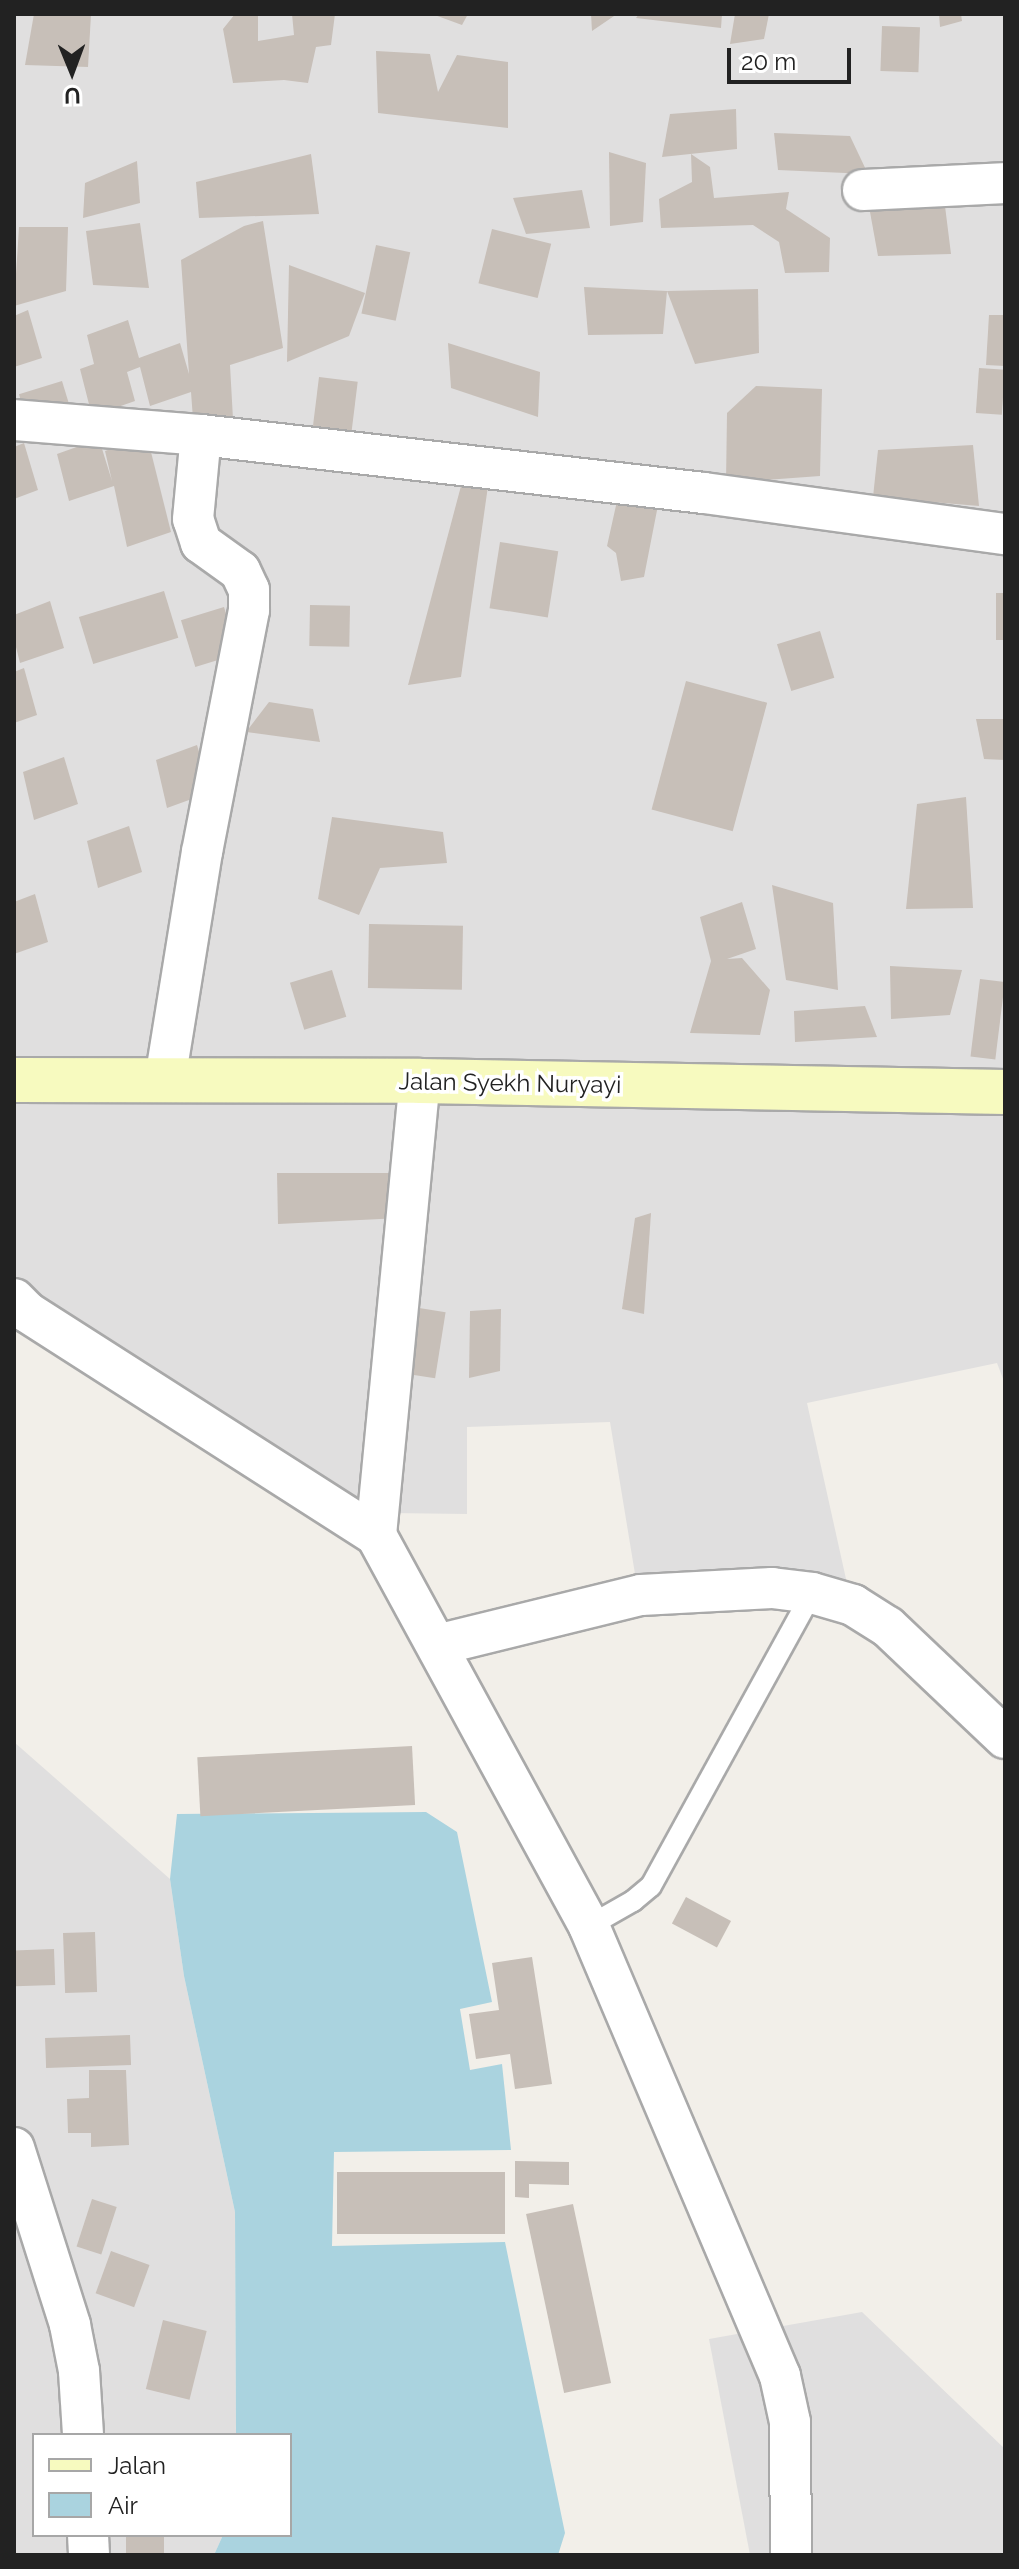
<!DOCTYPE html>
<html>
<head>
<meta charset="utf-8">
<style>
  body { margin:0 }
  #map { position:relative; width:1019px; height:2569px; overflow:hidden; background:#f2efe9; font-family:Raleway,sans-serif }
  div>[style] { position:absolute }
  .residential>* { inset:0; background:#e0dfdf }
  .water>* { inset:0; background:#aad3df }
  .building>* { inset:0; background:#c7bfb8; transform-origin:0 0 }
  .roads { filter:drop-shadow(2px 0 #a9a9a9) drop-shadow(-2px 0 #a9a9a9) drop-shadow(0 2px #a9a9a9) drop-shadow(0 -2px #a9a9a9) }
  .service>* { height:20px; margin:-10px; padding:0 10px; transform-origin:10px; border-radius:10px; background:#fff }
  .minor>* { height:40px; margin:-20px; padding:0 20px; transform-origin:20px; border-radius:20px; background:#fff }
  .secondary>* { height:44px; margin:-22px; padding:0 22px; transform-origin:22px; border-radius:22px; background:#f7fabf }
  span { translate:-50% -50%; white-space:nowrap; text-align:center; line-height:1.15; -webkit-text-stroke:7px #fff; paint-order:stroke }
  .street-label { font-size:24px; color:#222 }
  .frame { position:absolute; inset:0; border:16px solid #222; pointer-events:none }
  .legend { position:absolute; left:32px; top:2433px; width:260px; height:104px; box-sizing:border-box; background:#fff; border:2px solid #a7a7a7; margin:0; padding:10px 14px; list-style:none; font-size:24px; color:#222 }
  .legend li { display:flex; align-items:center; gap:16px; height:40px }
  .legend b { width:40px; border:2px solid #a7a7a7 }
  .north { position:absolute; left:32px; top:32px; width:80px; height:80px; -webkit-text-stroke:6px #fff; paint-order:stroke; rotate:179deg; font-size:22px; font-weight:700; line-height:32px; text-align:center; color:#222 }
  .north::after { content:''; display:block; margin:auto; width:28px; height:36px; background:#222; clip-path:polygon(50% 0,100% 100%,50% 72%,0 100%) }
  .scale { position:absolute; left:727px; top:48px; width:124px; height:36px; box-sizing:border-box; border:4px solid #222; border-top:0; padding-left:10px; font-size:24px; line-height:28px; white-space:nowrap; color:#222; -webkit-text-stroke:6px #fff; paint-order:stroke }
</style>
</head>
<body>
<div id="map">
  <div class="residential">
    <div style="clip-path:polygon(14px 14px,1005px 14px,1005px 1384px,997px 1363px,807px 1403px,850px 1597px,636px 1580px,610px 1422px,467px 1427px,467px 1514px,310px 1512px,14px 1319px)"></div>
    <div style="clip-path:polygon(14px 1742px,170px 1879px,184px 1976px,235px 2212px,236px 2435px,34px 2435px,34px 2535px,223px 2535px,214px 2555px,14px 2555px)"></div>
    <div style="clip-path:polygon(862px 2312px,1005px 2449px,1005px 2555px,750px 2555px,709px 2339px)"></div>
  </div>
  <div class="water">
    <div style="clip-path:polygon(426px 1812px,457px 1832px,492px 2002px,460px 2009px,470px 2070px,502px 2064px,511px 2150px,334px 2152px,332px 2246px,505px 2242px,565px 2533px,558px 2555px,214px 2555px,223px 2535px,290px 2535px,290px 2435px,236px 2435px,235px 2212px,184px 1976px,170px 1879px,177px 1814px)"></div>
  </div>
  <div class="building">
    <div style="clip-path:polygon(34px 14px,91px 14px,88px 67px,25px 65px)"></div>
    <div style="clip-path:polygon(235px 14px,258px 14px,258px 41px,294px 35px,292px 14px,335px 14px,331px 45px,316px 47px,308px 83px,284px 80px,233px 83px,223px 29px)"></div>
    <div style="clip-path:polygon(432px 14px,468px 14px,462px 25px)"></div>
    <div style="clip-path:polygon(591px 14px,617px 14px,592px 31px)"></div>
    <div style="clip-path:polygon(639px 14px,722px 14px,721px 28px,636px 18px)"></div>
    <div style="clip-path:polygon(735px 14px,769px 14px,764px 39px,730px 44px)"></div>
    <div style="clip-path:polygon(939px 14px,961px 14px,962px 21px,940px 27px)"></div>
    <div style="left:882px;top:26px;width:38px;height:45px;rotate:2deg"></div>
    <div style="clip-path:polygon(376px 51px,430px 54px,438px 92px,457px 55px,508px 62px,508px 128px,378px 113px)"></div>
    <div style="clip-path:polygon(736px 109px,737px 149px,662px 157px,670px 114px)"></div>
    <div style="clip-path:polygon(774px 133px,850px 136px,868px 174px,778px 170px)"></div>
    <div style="clip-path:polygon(609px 152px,646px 163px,643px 222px,610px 226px)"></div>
    <div style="clip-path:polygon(311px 154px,319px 214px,199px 218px,196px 182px)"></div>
    <div style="clip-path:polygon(691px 154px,710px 167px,714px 198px,789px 192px,786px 209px,830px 238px,829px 272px,785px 273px,779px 242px,753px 225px,661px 228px,659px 199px,692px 182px)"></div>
    <div style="clip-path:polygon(137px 161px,140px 203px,83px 218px,85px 183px)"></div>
    <div style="clip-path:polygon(582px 190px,590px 228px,526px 234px,513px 198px)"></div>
    <div style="clip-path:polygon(943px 190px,951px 254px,878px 256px,868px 201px)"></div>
    <div style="clip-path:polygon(263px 221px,283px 348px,230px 365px,233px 419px,193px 419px,191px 392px,150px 406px,140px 367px,127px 372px,135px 401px,92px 416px,80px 369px,94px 364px,87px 335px,128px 320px,139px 358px,180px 343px,189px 374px,181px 260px,244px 226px)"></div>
    <div style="clip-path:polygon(140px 223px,149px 288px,93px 285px,86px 231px)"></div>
    <div style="clip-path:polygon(19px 227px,68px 227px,66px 291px,14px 306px)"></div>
    <div style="left:492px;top:229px;width:61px;height:56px;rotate:14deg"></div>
    <div style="left:376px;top:245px;width:35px;height:70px;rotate:12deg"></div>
    <div style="clip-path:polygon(289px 265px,365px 293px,349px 336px,287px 362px)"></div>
    <div style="clip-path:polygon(584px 287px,667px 291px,663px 334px,588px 335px)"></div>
    <div style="clip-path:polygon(758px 289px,759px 353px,695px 364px,667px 291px)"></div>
    <div style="clip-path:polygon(28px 310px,42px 358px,14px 367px,14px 316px)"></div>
    <div style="clip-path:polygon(989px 315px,1005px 315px,1005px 366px,986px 365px)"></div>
    <div style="clip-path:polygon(448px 343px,540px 372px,538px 417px,451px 388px)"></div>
    <div style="left:979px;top:368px;width:26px;height:45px;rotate:4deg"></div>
    <div style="left:319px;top:377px;width:39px;height:55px;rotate:7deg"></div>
    <div style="left:62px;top:381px;width:48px;height:45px;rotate:73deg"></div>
    <div style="clip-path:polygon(756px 386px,822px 389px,820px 476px,726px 483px,727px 413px)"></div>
    <div style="clip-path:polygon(147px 436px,171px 532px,127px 547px,114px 486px,69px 501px,57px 454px,99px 439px,112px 481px,105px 451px)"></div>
    <div style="clip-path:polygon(24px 443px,38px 490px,14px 499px,14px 447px)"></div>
    <div style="clip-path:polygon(973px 445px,979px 506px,873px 497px,878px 450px)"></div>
    <div style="clip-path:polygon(461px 486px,488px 486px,461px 677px,408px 685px)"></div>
    <div style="clip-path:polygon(619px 492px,659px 500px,644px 577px,621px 581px,616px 553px,607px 546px)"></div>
    <div style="left:500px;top:542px;width:59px;height:67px;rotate:9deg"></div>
    <div style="left:164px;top:591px;width:49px;height:89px;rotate:73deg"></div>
    <div style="left:996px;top:593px;width:9px;height:47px"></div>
    <div style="clip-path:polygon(50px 601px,64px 648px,20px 663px,14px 639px,14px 615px)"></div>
    <div style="left:310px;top:605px;width:40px;height:41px;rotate:1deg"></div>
    <div style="left:224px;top:607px;width:49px;height:45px;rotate:73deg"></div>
    <div style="left:820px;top:631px;width:49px;height:45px;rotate:73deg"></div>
    <div style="clip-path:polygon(24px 668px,37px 715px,14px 723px,14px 672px)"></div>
    <div style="left:686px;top:681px;width:84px;height:133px;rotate:15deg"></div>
    <div style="clip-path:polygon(269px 702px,313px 709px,320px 742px,246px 732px)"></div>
    <div style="clip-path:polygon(976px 719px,1005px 719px,1005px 760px,984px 759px)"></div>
    <div style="clip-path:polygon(197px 745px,211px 792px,167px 808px,156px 760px)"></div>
    <div style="clip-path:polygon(64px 757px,78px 804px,34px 820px,23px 772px)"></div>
    <div style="clip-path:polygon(966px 797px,973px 908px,906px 909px,917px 804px)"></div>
    <div style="clip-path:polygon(332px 817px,443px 832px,447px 863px,380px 868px,359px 915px,318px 899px)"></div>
    <div style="clip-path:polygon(129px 826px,142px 872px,98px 888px,87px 841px)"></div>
    <div style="clip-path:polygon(772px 885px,833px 903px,838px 990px,786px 980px)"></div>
    <div style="clip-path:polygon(35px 894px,48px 942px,14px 954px,14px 902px)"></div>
    <div style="clip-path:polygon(742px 902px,756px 949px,727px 959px,742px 958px,770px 990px,760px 1035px,690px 1033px,711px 961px,700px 917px)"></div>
    <div style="left:369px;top:924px;width:94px;height:64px;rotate:1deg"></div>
    <div style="clip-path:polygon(890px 966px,962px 970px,950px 1015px,891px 1019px)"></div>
    <div style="left:332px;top:970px;width:49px;height:44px;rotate:73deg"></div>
    <div style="left:980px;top:979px;width:25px;height:78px;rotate:7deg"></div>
    <div style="clip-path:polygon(865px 1006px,877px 1037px,795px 1042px,794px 1011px)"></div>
    <div style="clip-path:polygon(277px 1173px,404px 1173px,401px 1218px,278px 1224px)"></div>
    <div style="clip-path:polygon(651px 1213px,644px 1314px,622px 1309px,635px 1218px)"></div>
    <div style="left:413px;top:1307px;width:33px;height:67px;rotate:9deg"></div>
    <div style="clip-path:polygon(501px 1309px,500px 1371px,469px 1378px,470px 1311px)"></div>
    <div style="left:412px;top:1746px;width:59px;height:215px;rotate:87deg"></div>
    <div style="left:686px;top:1897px;width:51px;height:30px;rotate:28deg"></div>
    <div style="left:95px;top:1932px;width:60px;height:32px;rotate:88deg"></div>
    <div style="left:54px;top:1949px;width:36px;height:40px;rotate:88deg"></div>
    <div style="clip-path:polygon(532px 1957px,552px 2084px,515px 2089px,510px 2054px,476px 2059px,469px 2014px,499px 2010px,492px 1963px)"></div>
    <div style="left:130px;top:2035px;width:30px;height:85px;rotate:88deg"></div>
    <div style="clip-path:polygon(89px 2070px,126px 2070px,129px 2145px,91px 2147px,91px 2133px,68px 2133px,67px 2099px,89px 2098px)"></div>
    <div style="clip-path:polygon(515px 2161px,569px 2162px,569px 2185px,529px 2184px,529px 2198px,515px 2197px)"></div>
    <div style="left:505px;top:2172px;width:62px;height:168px;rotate:90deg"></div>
    <div style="left:92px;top:2199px;width:26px;height:50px;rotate:18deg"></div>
    <div style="left:573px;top:2204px;width:183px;height:48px;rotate:78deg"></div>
    <div style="left:111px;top:2251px;width:41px;height:45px;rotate:20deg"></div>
    <div style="left:163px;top:2320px;width:45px;height:71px;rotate:14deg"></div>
    <div style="left:126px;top:2535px;width:38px;height:20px"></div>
  </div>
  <div class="roads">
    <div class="service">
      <div style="left:589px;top:1926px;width:51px;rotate:-29.6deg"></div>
      <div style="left:633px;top:1901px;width:23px;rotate:-40deg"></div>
      <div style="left:651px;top:1886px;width:334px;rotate:-61.2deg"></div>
    </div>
    <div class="minor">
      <div style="left:863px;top:190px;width:142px;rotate:-2.8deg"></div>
      <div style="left:14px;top:420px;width:188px;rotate:4.6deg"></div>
      <div style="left:165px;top:1080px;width:231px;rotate:-80.8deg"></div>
      <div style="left:202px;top:852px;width:247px;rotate:-79deg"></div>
      <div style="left:249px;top:610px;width:20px;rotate:-90deg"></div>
      <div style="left:249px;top:590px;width:21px;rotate:-115deg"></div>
      <div style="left:240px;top:571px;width:48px;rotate:-144.3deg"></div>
      <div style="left:201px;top:543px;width:25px;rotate:-108deg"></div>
      <div style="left:193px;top:519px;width:84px;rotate:-84.6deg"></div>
      <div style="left:201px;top:435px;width:506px;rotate:6.58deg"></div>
      <div style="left:704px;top:493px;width:304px;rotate:7.8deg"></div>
      <div style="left:14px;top:1299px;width:18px;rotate:45deg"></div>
      <div style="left:27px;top:1312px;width:414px;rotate:32.6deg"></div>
      <div style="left:376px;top:1535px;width:445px;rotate:61.4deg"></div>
      <div style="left:589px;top:1926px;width:489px;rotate:67deg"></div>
      <div style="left:780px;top:2376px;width:47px;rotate:77.7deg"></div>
      <div style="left:790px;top:2422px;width:133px;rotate:89.6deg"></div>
      <div style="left:376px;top:1535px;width:456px;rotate:-84.5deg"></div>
      <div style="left:437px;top:1645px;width:210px;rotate:-13.8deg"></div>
      <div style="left:641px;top:1595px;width:131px;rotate:-3.1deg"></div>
      <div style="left:772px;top:1588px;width:40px;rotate:7.1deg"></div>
      <div style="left:812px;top:1593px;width:43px;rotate:16.3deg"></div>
      <div style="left:853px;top:1605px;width:41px;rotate:32.2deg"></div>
      <div style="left:888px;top:1627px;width:161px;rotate:43.5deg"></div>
      <div style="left:14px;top:2148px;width:186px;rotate:72.4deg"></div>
      <div style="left:70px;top:2325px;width:47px;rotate:78.9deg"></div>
      <div style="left:79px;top:2371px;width:64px;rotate:86.4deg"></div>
      <div style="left:88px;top:2535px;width:20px;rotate:87deg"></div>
    </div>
    <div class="secondary">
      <div style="left:14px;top:1080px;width:406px;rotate:0.1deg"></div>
      <div style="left:420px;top:1081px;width:585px;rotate:1.08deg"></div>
    </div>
  </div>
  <div class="street-label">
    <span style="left:510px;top:1083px;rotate:1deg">Jalan Syekh Nuryayi</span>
  </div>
  <div class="frame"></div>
  <ul class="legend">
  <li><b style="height:10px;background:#f7fabf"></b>Jalan</li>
  <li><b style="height:22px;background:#aad3df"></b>Air</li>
  </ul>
  <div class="north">U</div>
  <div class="scale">20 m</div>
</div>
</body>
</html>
